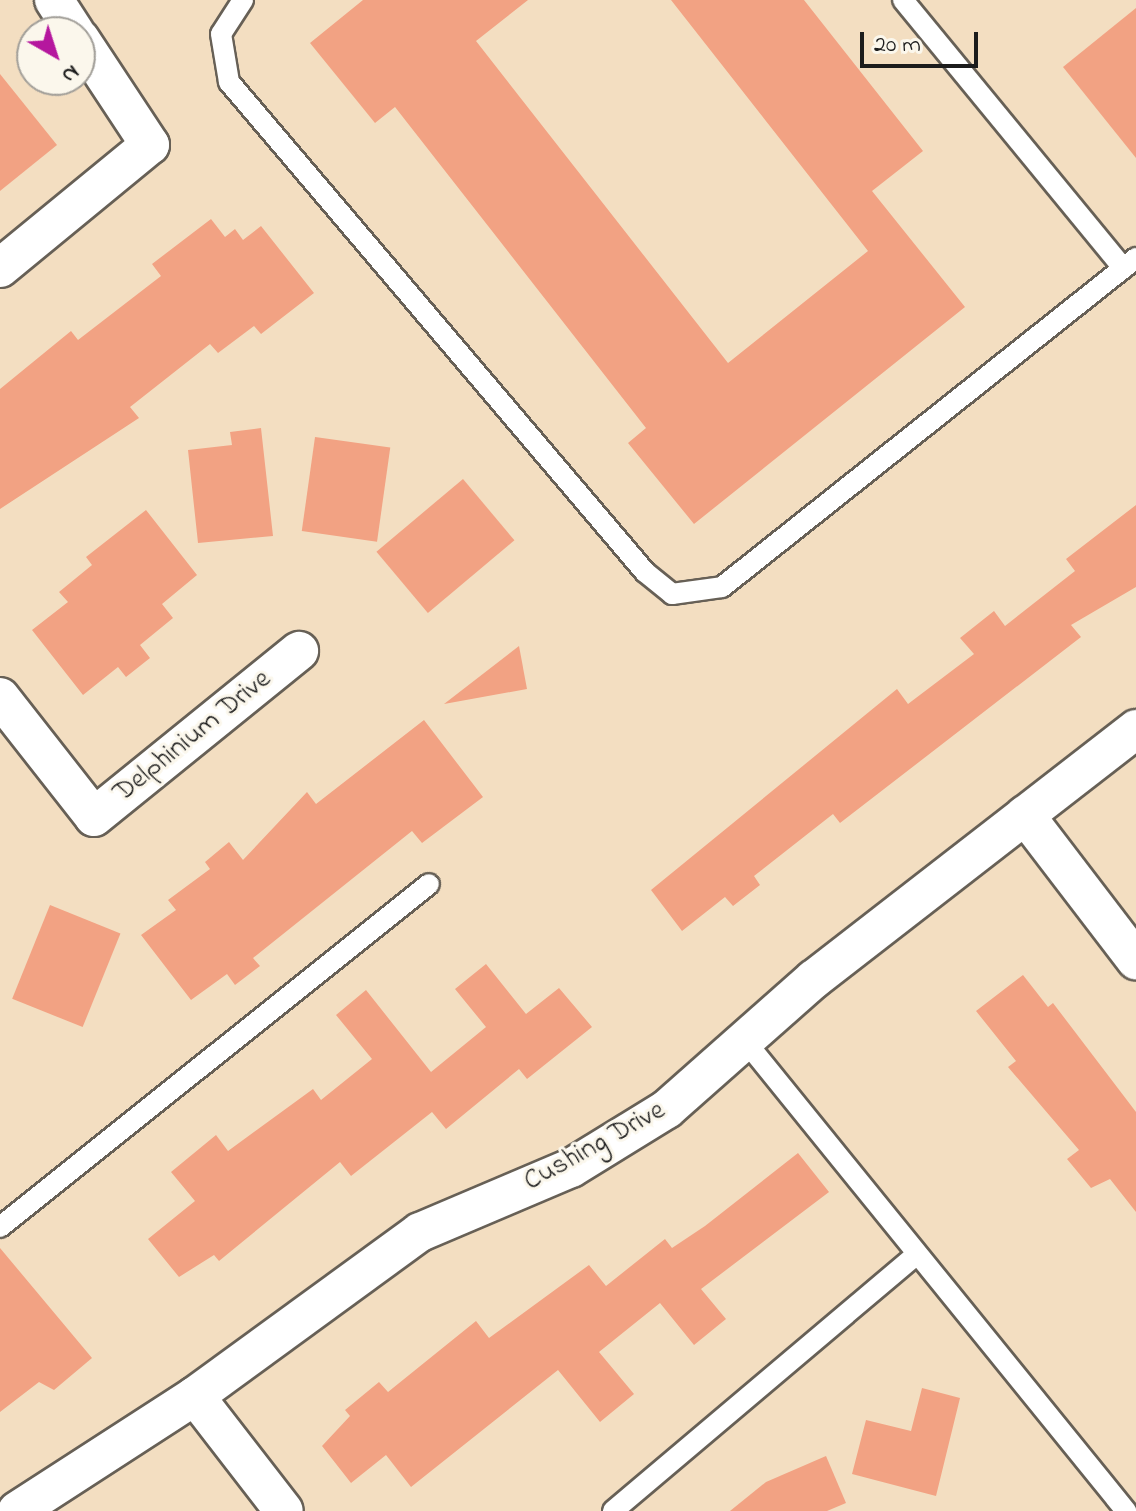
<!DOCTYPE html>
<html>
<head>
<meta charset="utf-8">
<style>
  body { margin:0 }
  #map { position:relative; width:1136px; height:1511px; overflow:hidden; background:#f3dec1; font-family:"Indie Flower",sans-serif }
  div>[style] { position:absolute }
  .building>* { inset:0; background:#f2a283; transform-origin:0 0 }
  .roads { filter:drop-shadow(2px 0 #676056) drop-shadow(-2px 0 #676056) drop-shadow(0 2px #676056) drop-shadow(0 -2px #676056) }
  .service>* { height:20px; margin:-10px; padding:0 10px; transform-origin:10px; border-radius:10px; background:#fff }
  .minor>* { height:38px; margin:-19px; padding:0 19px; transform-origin:19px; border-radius:19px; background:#fff }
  span { translate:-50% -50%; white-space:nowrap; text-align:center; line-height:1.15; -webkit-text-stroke:6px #fbf7ec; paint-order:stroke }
  .street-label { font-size:28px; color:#1c1c1c }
  .north { position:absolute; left:16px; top:16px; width:80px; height:80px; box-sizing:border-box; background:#fbf7ec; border:2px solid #a29f99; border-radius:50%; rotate:141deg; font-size:22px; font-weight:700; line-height:32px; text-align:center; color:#1c1c1c }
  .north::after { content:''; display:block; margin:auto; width:28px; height:36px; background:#b5179e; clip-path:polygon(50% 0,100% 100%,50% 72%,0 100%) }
  .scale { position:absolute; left:860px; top:32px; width:118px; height:36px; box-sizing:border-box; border:4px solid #1c1c1c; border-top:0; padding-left:10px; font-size:24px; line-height:28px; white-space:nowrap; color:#1c1c1c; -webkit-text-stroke:6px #fbf7ec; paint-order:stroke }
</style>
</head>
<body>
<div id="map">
  <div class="building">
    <div style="clip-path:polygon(363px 0,528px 0,476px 41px,728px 363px,868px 251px,671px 0,804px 0,923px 151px,872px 191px,965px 307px,694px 524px,628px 443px,646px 428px,395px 107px,375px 123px,310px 43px)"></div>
    <div style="clip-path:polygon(1136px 8px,1136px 158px,1063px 67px)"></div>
    <div style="clip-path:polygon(0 74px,57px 145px,0 191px)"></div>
    <div style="clip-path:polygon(211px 219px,225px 237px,235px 229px,243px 240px,261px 226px,314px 293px,261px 334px,254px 326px,218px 353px,210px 344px,130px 407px,139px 418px,0 509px,0 389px,71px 331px,78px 340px,161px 276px,152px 264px)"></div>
    <div style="clip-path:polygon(261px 428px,273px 536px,198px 543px,188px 450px,232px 445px,230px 432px)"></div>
    <div style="left:315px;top:437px;width:76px;height:95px;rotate:8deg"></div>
    <div style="left:463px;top:479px;width:80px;height:113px;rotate:50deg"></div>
    <div style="clip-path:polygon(1136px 505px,1136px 587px,1071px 625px,1081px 637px,840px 823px,833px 814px,754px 876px,760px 885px,733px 906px,725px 897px,682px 931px,651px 890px,897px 689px,908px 704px,974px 654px,960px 638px,994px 611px,1005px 626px,1075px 571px,1066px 559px)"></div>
    <div style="clip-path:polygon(146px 510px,197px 575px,162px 604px,173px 618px,140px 645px,150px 658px,126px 677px,118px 667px,83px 695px,32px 630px,68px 602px,59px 592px,92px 565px,86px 557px)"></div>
    <div style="clip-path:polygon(519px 646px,527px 689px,444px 704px)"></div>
    <div style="clip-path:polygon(424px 720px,483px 797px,422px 843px,412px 831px,253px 958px,260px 966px,235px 985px,227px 974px,191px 1000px,141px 935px,176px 910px,168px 900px,210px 869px,205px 862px,229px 842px,243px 860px,307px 792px,316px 804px)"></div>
    <div style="left:50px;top:905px;width:76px;height:101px;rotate:22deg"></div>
    <div style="clip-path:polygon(486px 964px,526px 1014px,559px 988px,592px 1027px,527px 1079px,519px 1069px,446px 1129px,432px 1112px,351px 1176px,340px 1162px,219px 1261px,214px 1255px,179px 1277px,148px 1239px,195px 1201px,171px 1172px,216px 1135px,228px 1151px,313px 1089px,321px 1100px,372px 1059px,336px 1015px,366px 990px,431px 1072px,486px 1027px,455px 989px)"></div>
    <div style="clip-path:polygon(1023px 975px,1048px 1007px,1053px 1003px,1136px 1112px,1136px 1212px,1110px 1179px,1091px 1188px,1067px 1159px,1079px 1150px,1008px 1067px,1016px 1061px,976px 1011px)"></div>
    <div style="clip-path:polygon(798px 1153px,829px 1192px,701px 1289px,726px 1319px,694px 1345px,660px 1303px,599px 1352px,634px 1394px,600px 1422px,558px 1370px,411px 1487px,386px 1455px,351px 1483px,322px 1446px,350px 1416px,345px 1410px,379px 1382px,388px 1392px,476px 1321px,489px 1338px,589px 1265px,606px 1286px,665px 1239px,672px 1248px,705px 1226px)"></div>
    <div style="clip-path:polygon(0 1248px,92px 1358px,54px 1390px,39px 1382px,0 1412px)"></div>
    <div style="clip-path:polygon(922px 1388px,960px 1398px,936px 1496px,852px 1474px,866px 1420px,911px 1431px)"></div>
    <div style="clip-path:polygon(826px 1456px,846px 1503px,827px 1511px,730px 1511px,766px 1482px)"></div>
  </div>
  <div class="roads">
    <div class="service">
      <div style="left:243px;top:0;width:40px;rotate:122.9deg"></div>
      <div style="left:221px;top:34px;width:49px;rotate:80.5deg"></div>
      <div style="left:229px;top:82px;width:643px;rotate:49.67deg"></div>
      <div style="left:645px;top:572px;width:35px;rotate:39deg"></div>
      <div style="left:672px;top:594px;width:50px;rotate:-8deg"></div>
      <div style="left:722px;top:587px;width:529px;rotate:-38.47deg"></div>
      <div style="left:903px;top:0;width:347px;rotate:50.6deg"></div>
      <div style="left:746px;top:1042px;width:604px;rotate:50.98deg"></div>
      <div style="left:0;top:1227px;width:549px;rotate:-38.64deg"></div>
      <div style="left:613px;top:1511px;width:398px;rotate:-40.2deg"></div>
    </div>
    <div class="minor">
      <div style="left:54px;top:0;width:38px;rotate:57deg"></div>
      <div style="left:0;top:268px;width:194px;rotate:-39.4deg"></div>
      <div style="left:150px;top:145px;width:127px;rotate:-123.4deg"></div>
      <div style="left:0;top:697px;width:152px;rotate:51.9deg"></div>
      <div style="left:94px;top:817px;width:264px;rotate:-39deg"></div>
      <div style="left:1025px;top:815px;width:183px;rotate:52.6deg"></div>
      <div style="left:195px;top:1396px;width:145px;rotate:52.3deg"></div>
      <div style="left:17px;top:1511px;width:212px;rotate:-32.9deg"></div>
      <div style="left:195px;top:1396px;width:278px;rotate:-36.1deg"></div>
      <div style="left:420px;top:1232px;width:164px;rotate:-23deg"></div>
      <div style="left:571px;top:1168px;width:113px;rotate:-31.6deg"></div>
      <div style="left:667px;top:1109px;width:196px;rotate:-41.5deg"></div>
      <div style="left:814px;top:979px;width:408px;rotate:-37.8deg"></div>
    </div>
  </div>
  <div class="street-label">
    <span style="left:193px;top:737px;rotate:-39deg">Delphinium Drive</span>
    <span style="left:595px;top:1147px;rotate:-29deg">Cushing Drive</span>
  </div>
  <div class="north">N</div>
  <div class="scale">20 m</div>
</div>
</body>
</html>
